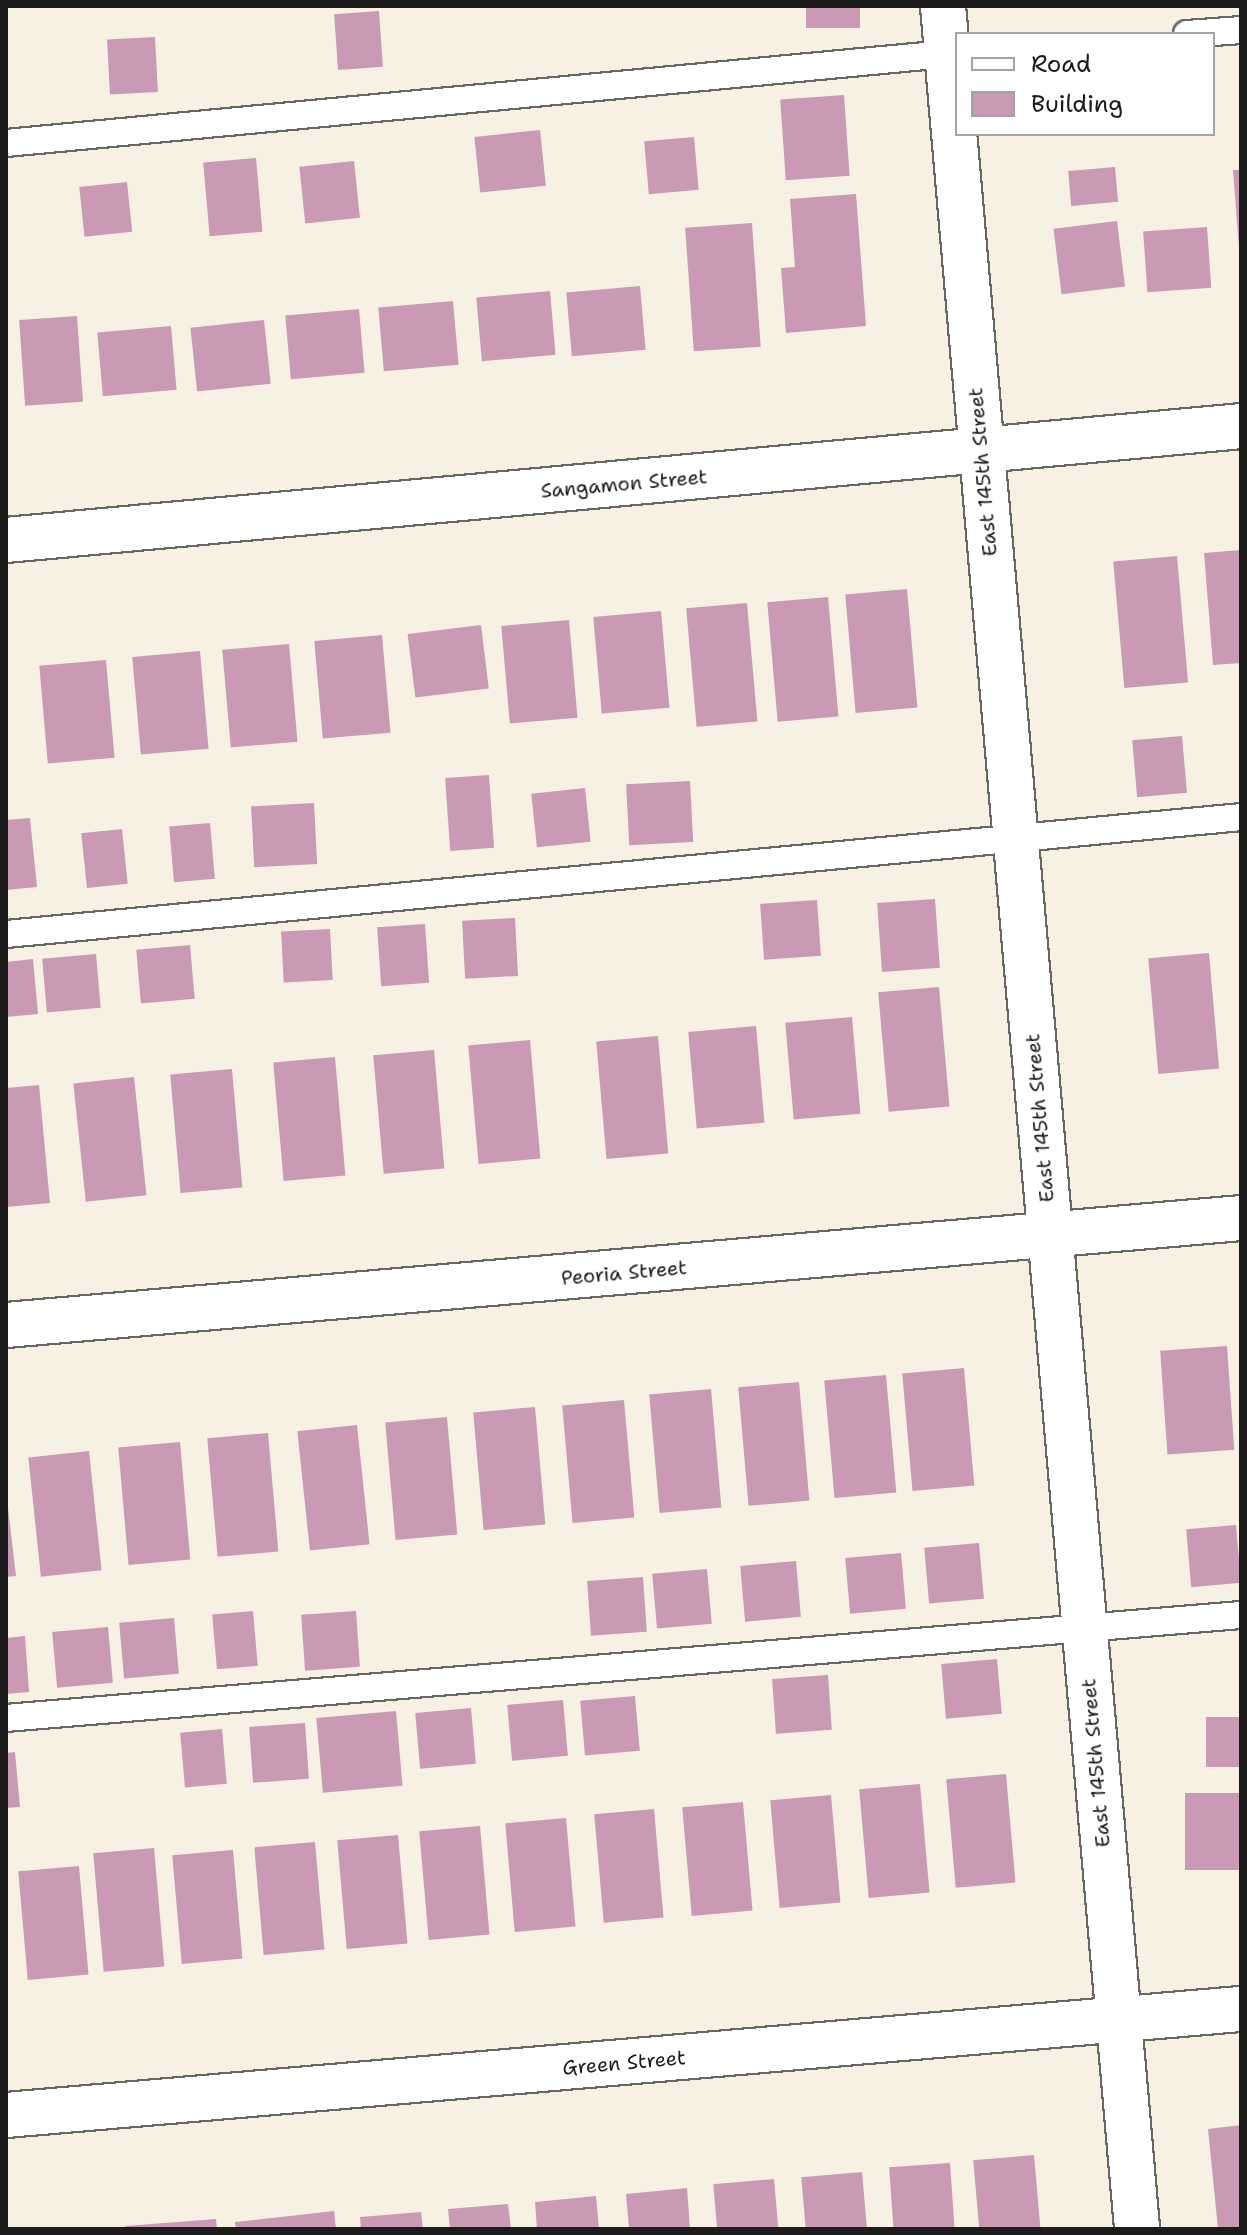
<!DOCTYPE html>
<html>
<head>
<meta charset="utf-8">
<style>
  body { margin:0 }
  #map { position:relative; width:1247px; height:2235px; overflow:hidden; background:#f7f1e3; font-family:"Shantell Sans",sans-serif }
  div>[style] { position:absolute }
  .building>* { inset:0; background:#ca9ab5; transform-origin:0 0 }
  .roads { filter:drop-shadow(2px 0 #696762) drop-shadow(-2px 0 #696762) drop-shadow(0 2px #696762) drop-shadow(0 -2px #696762) }
  .service>* { height:26px; margin:-13px; padding:0 13px; transform-origin:13px; border-radius:13px; background:#fff }
  .minor>* { height:44px; margin:-22px; padding:0 22px; transform-origin:22px; border-radius:22px; background:#fff }
  span { translate:-50% -50%; white-space:nowrap; text-align:center; line-height:1.15; -webkit-text-stroke:6px #fff; paint-order:stroke }
  .street-label { font-size:20px; color:#1c1c1c }
  .frame { position:absolute; inset:0; border:8px solid #1c1c1c; pointer-events:none }
  .legend { position:absolute; left:955px; top:32px; width:260px; height:104px; box-sizing:border-box; background:#fff; border:2px solid #a4a4a4; margin:0; padding:10px 14px; list-style:none; font-size:24px; color:#1c1c1c }
  .legend li { display:flex; align-items:center; gap:16px; height:40px }
  .legend b { width:40px; border:2px solid #a4a4a4 }
</style>
</head>
<body>
<div id="map">
  <div class="building">
    <div style="left:806px;top:6px;width:54px;height:22px"></div>
    <div style="left:379px;top:11px;width:56px;height:45px;rotate:86deg"></div>
    <div style="left:155px;top:37px;width:55px;height:48px;rotate:87deg"></div>
    <div style="left:844px;top:95px;width:81px;height:64px;rotate:86deg"></div>
    <div style="left:540px;top:130px;width:56px;height:66px;rotate:84deg"></div>
    <div style="left:694px;top:137px;width:53px;height:50px;rotate:85deg"></div>
    <div style="left:256px;top:158px;width:74px;height:53px;rotate:85deg"></div>
    <div style="left:354px;top:161px;width:57px;height:55px;rotate:84deg"></div>
    <div style="left:1115px;top:167px;width:35px;height:47px;rotate:85deg"></div>
    <div style="clip-path:polygon(1233px 170px,1241px 170px,1241px 247px,1239px 248px)"></div>
    <div style="left:127px;top:182px;width:50px;height:48px;rotate:84deg"></div>
    <div style="clip-path:polygon(856px 194px,866px 326px,786px 333px,781px 268px,795px 267px,790px 199px)"></div>
    <div style="left:1117px;top:221px;width:66px;height:64px;rotate:83deg"></div>
    <div style="left:752px;top:223px;width:124px;height:67px;rotate:86deg"></div>
    <div style="left:1207px;top:227px;width:61px;height:64px;rotate:86deg"></div>
    <div style="left:640px;top:286px;width:64px;height:74px;rotate:85deg"></div>
    <div style="left:550px;top:291px;width:64px;height:74px;rotate:85deg"></div>
    <div style="left:453px;top:301px;width:64px;height:75px;rotate:85deg"></div>
    <div style="left:359px;top:309px;width:64px;height:74px;rotate:85deg"></div>
    <div style="left:77px;top:316px;width:86px;height:58px;rotate:86deg"></div>
    <div style="left:264px;top:320px;width:64px;height:74px;rotate:84deg"></div>
    <div style="left:171px;top:326px;width:64px;height:74px;rotate:85deg"></div>
    <div style="clip-path:polygon(1241px 550px,1241px 663px,1213px 665px,1204px 553px)"></div>
    <div style="left:1177px;top:556px;width:127px;height:64px;rotate:85deg"></div>
    <div style="left:907px;top:589px;width:119px;height:62px;rotate:85deg"></div>
    <div style="left:828px;top:597px;width:120px;height:61px;rotate:85deg"></div>
    <div style="left:747px;top:603px;width:119px;height:61px;rotate:85deg"></div>
    <div style="left:661px;top:611px;width:97px;height:68px;rotate:85deg"></div>
    <div style="left:569px;top:620px;width:98px;height:68px;rotate:85deg"></div>
    <div style="left:481px;top:625px;width:64px;height:74px;rotate:83deg"></div>
    <div style="left:382px;top:635px;width:98px;height:68px;rotate:85deg"></div>
    <div style="left:289px;top:644px;width:98px;height:67px;rotate:85deg"></div>
    <div style="left:200px;top:651px;width:98px;height:68px;rotate:85deg"></div>
    <div style="left:106px;top:660px;width:98px;height:67px;rotate:85deg"></div>
    <div style="left:1182px;top:736px;width:57px;height:50px;rotate:85deg"></div>
    <div style="left:489px;top:775px;width:73px;height:44px;rotate:86deg"></div>
    <div style="left:690px;top:781px;width:61px;height:64px;rotate:87deg"></div>
    <div style="left:585px;top:788px;width:54px;height:54px;rotate:84deg"></div>
    <div style="left:314px;top:803px;width:61px;height:63px;rotate:87deg"></div>
    <div style="clip-path:polygon(30px 818px,37px 887px,6px 890px,6px 820px)"></div>
    <div style="left:210px;top:823px;width:56px;height:41px;rotate:85deg"></div>
    <div style="left:122px;top:829px;width:55px;height:41px;rotate:84deg"></div>
    <div style="left:935px;top:899px;width:69px;height:58px;rotate:86deg"></div>
    <div style="left:817px;top:900px;width:56px;height:57px;rotate:86deg"></div>
    <div style="left:515px;top:918px;width:58px;height:53px;rotate:87deg"></div>
    <div style="left:425px;top:924px;width:59px;height:48px;rotate:86deg"></div>
    <div style="left:330px;top:929px;width:51px;height:49px;rotate:87deg"></div>
    <div style="left:190px;top:945px;width:54px;height:54px;rotate:85deg"></div>
    <div style="left:1209px;top:953px;width:116px;height:61px;rotate:85deg"></div>
    <div style="left:96px;top:954px;width:54px;height:54px;rotate:85deg"></div>
    <div style="clip-path:polygon(33px 959px,38px 1014px,6px 1017px,6px 962px)"></div>
    <div style="left:939px;top:987px;width:120px;height:61px;rotate:85deg"></div>
    <div style="left:852px;top:1017px;width:97px;height:67px;rotate:85deg"></div>
    <div style="left:756px;top:1026px;width:97px;height:68px;rotate:85deg"></div>
    <div style="left:658px;top:1036px;width:118px;height:62px;rotate:85deg"></div>
    <div style="left:530px;top:1040px;width:119px;height:62px;rotate:85deg"></div>
    <div style="left:434px;top:1050px;width:119px;height:61px;rotate:85deg"></div>
    <div style="left:335px;top:1057px;width:119px;height:62px;rotate:85deg"></div>
    <div style="left:232px;top:1069px;width:119px;height:62px;rotate:85deg"></div>
    <div style="left:134px;top:1077px;width:119px;height:61px;rotate:84deg"></div>
    <div style="clip-path:polygon(39px 1085px,50px 1203px,6px 1207px,6px 1088px)"></div>
    <div style="left:1227px;top:1346px;width:104px;height:67px;rotate:86deg"></div>
    <div style="left:964px;top:1368px;width:118px;height:62px;rotate:85deg"></div>
    <div style="left:886px;top:1375px;width:118px;height:62px;rotate:85deg"></div>
    <div style="left:799px;top:1382px;width:119px;height:61px;rotate:85deg"></div>
    <div style="left:711px;top:1389px;width:119px;height:62px;rotate:85deg"></div>
    <div style="left:624px;top:1400px;width:118px;height:62px;rotate:85deg"></div>
    <div style="left:535px;top:1407px;width:118px;height:62px;rotate:85deg"></div>
    <div style="left:447px;top:1417px;width:118px;height:62px;rotate:85deg"></div>
    <div style="left:357px;top:1425px;width:120px;height:60px;rotate:84deg"></div>
    <div style="left:268px;top:1433px;width:119px;height:61px;rotate:85deg"></div>
    <div style="left:180px;top:1442px;width:118px;height:62px;rotate:85deg"></div>
    <div style="left:89px;top:1451px;width:120px;height:61px;rotate:84deg"></div>
    <div style="clip-path:polygon(6px 1491px,16px 1576px,6px 1577px)"></div>
    <div style="left:1236px;top:1525px;width:58px;height:50px;rotate:85deg"></div>
    <div style="left:979px;top:1543px;width:56px;height:55px;rotate:85deg"></div>
    <div style="left:901px;top:1553px;width:56px;height:56px;rotate:85deg"></div>
    <div style="left:796px;top:1561px;width:56px;height:56px;rotate:85deg"></div>
    <div style="left:707px;top:1569px;width:55px;height:55px;rotate:85deg"></div>
    <div style="left:643px;top:1577px;width:55px;height:56px;rotate:86deg"></div>
    <div style="left:253px;top:1611px;width:55px;height:41px;rotate:85deg"></div>
    <div style="left:356px;top:1611px;width:56px;height:55px;rotate:86deg"></div>
    <div style="left:174px;top:1618px;width:56px;height:55px;rotate:85deg"></div>
    <div style="left:108px;top:1627px;width:56px;height:56px;rotate:85deg"></div>
    <div style="clip-path:polygon(25px 1636px,29px 1692px,6px 1694px,6px 1638px)"></div>
    <div style="left:997px;top:1659px;width:55px;height:56px;rotate:85deg"></div>
    <div style="left:828px;top:1675px;width:55px;height:56px;rotate:86deg"></div>
    <div style="left:635px;top:1696px;width:55px;height:55px;rotate:85deg"></div>
    <div style="left:563px;top:1700px;width:56px;height:56px;rotate:85deg"></div>
    <div style="left:471px;top:1708px;width:56px;height:56px;rotate:85deg"></div>
    <div style="left:396px;top:1711px;width:75px;height:80px;rotate:85deg"></div>
    <div style="left:1241px;top:1717px;width:50px;height:35px;rotate:90deg"></div>
    <div style="left:305px;top:1723px;width:56px;height:56px;rotate:86deg"></div>
    <div style="left:222px;top:1729px;width:55px;height:42px;rotate:85deg"></div>
    <div style="clip-path:polygon(15px 1752px,20px 1807px,6px 1808px,6px 1753px)"></div>
    <div style="left:1006px;top:1774px;width:109px;height:60px;rotate:85deg"></div>
    <div style="left:920px;top:1784px;width:109px;height:61px;rotate:85deg"></div>
    <div style="left:1241px;top:1793px;width:77px;height:56px;rotate:90deg"></div>
    <div style="left:831px;top:1795px;width:108px;height:61px;rotate:85deg"></div>
    <div style="left:743px;top:1802px;width:109px;height:61px;rotate:85deg"></div>
    <div style="left:654px;top:1809px;width:109px;height:60px;rotate:85deg"></div>
    <div style="left:566px;top:1818px;width:109px;height:61px;rotate:85deg"></div>
    <div style="left:480px;top:1826px;width:109px;height:61px;rotate:85deg"></div>
    <div style="left:398px;top:1835px;width:109px;height:61px;rotate:85deg"></div>
    <div style="left:315px;top:1842px;width:108px;height:61px;rotate:85deg"></div>
    <div style="left:154px;top:1848px;width:119px;height:61px;rotate:85deg"></div>
    <div style="left:233px;top:1850px;width:109px;height:61px;rotate:85deg"></div>
    <div style="left:79px;top:1866px;width:109px;height:61px;rotate:85deg"></div>
    <div style="clip-path:polygon(1241px 2125px,1241px 2229px,1218px 2229px,1208px 2129px)"></div>
    <div style="left:1034px;top:2155px;width:74px;height:61px;rotate:85deg"></div>
    <div style="left:950px;top:2163px;width:66px;height:61px;rotate:86deg"></div>
    <div style="left:862px;top:2172px;width:57px;height:61px;rotate:85deg"></div>
    <div style="left:774px;top:2179px;width:50px;height:61px;rotate:85deg"></div>
    <div style="clip-path:polygon(687px 2188px,690px 2229px,629px 2229px,626px 2194px)"></div>
    <div style="clip-path:polygon(596px 2196px,599px 2229px,537px 2229px,535px 2202px)"></div>
    <div style="clip-path:polygon(508px 2204px,511px 2229px,450px 2229px,448px 2209px)"></div>
    <div style="clip-path:polygon(334px 2211px,336px 2229px,236px 2229px,235px 2222px)"></div>
    <div style="clip-path:polygon(421px 2212px,423px 2229px,361px 2229px,360px 2217px)"></div>
    <div style="clip-path:polygon(216px 2219px,217px 2229px,125px 2229px,125px 2226px)"></div>
  </div>
  <div class="roads">
    <div class="service">
      <div style="left:1187px;top:34px;width:54px;rotate:-4.2deg"></div>
      <div style="left:6px;top:143px;width:955px;rotate:-5.41deg"></div>
      <div style="left:6px;top:934px;width:1241px;rotate:-5.41deg"></div>
      <div style="left:6px;top:1718px;width:1239px;rotate:-4.77deg"></div>
    </div>
    <div class="minor">
      <div style="left:943px;top:6px;width:2231px;rotate:85.01deg"></div>
      <div style="left:6px;top:540px;width:1240px;rotate:-5.27deg"></div>
      <div style="left:6px;top:1325px;width:1240px;rotate:-4.95deg"></div>
      <div style="left:6px;top:2115px;width:1240px;rotate:-4.91deg"></div>
    </div>
  </div>
  <div class="street-label">
    <span style="left:983px;top:472px;rotate:-95deg">East 145th Street</span>
    <span style="left:624px;top:484px;rotate:-5deg">Sangamon Street</span>
    <span style="left:1040px;top:1118px;rotate:-95deg">East 145th Street</span>
    <span style="left:624px;top:1273px;rotate:-5deg">Peoria Street</span>
    <span style="left:1096px;top:1763px;rotate:-95deg">East 145th Street</span>
    <span style="left:624px;top:2063px;rotate:-5deg">Green Street</span>
  </div>
  <div class="frame"></div>
  <ul class="legend">
  <li><b style="height:10px;background:#fff"></b>Road</li>
  <li><b style="height:22px;background:#ca9ab5"></b>Building</li>
  </ul>
</div>
</body>
</html>
